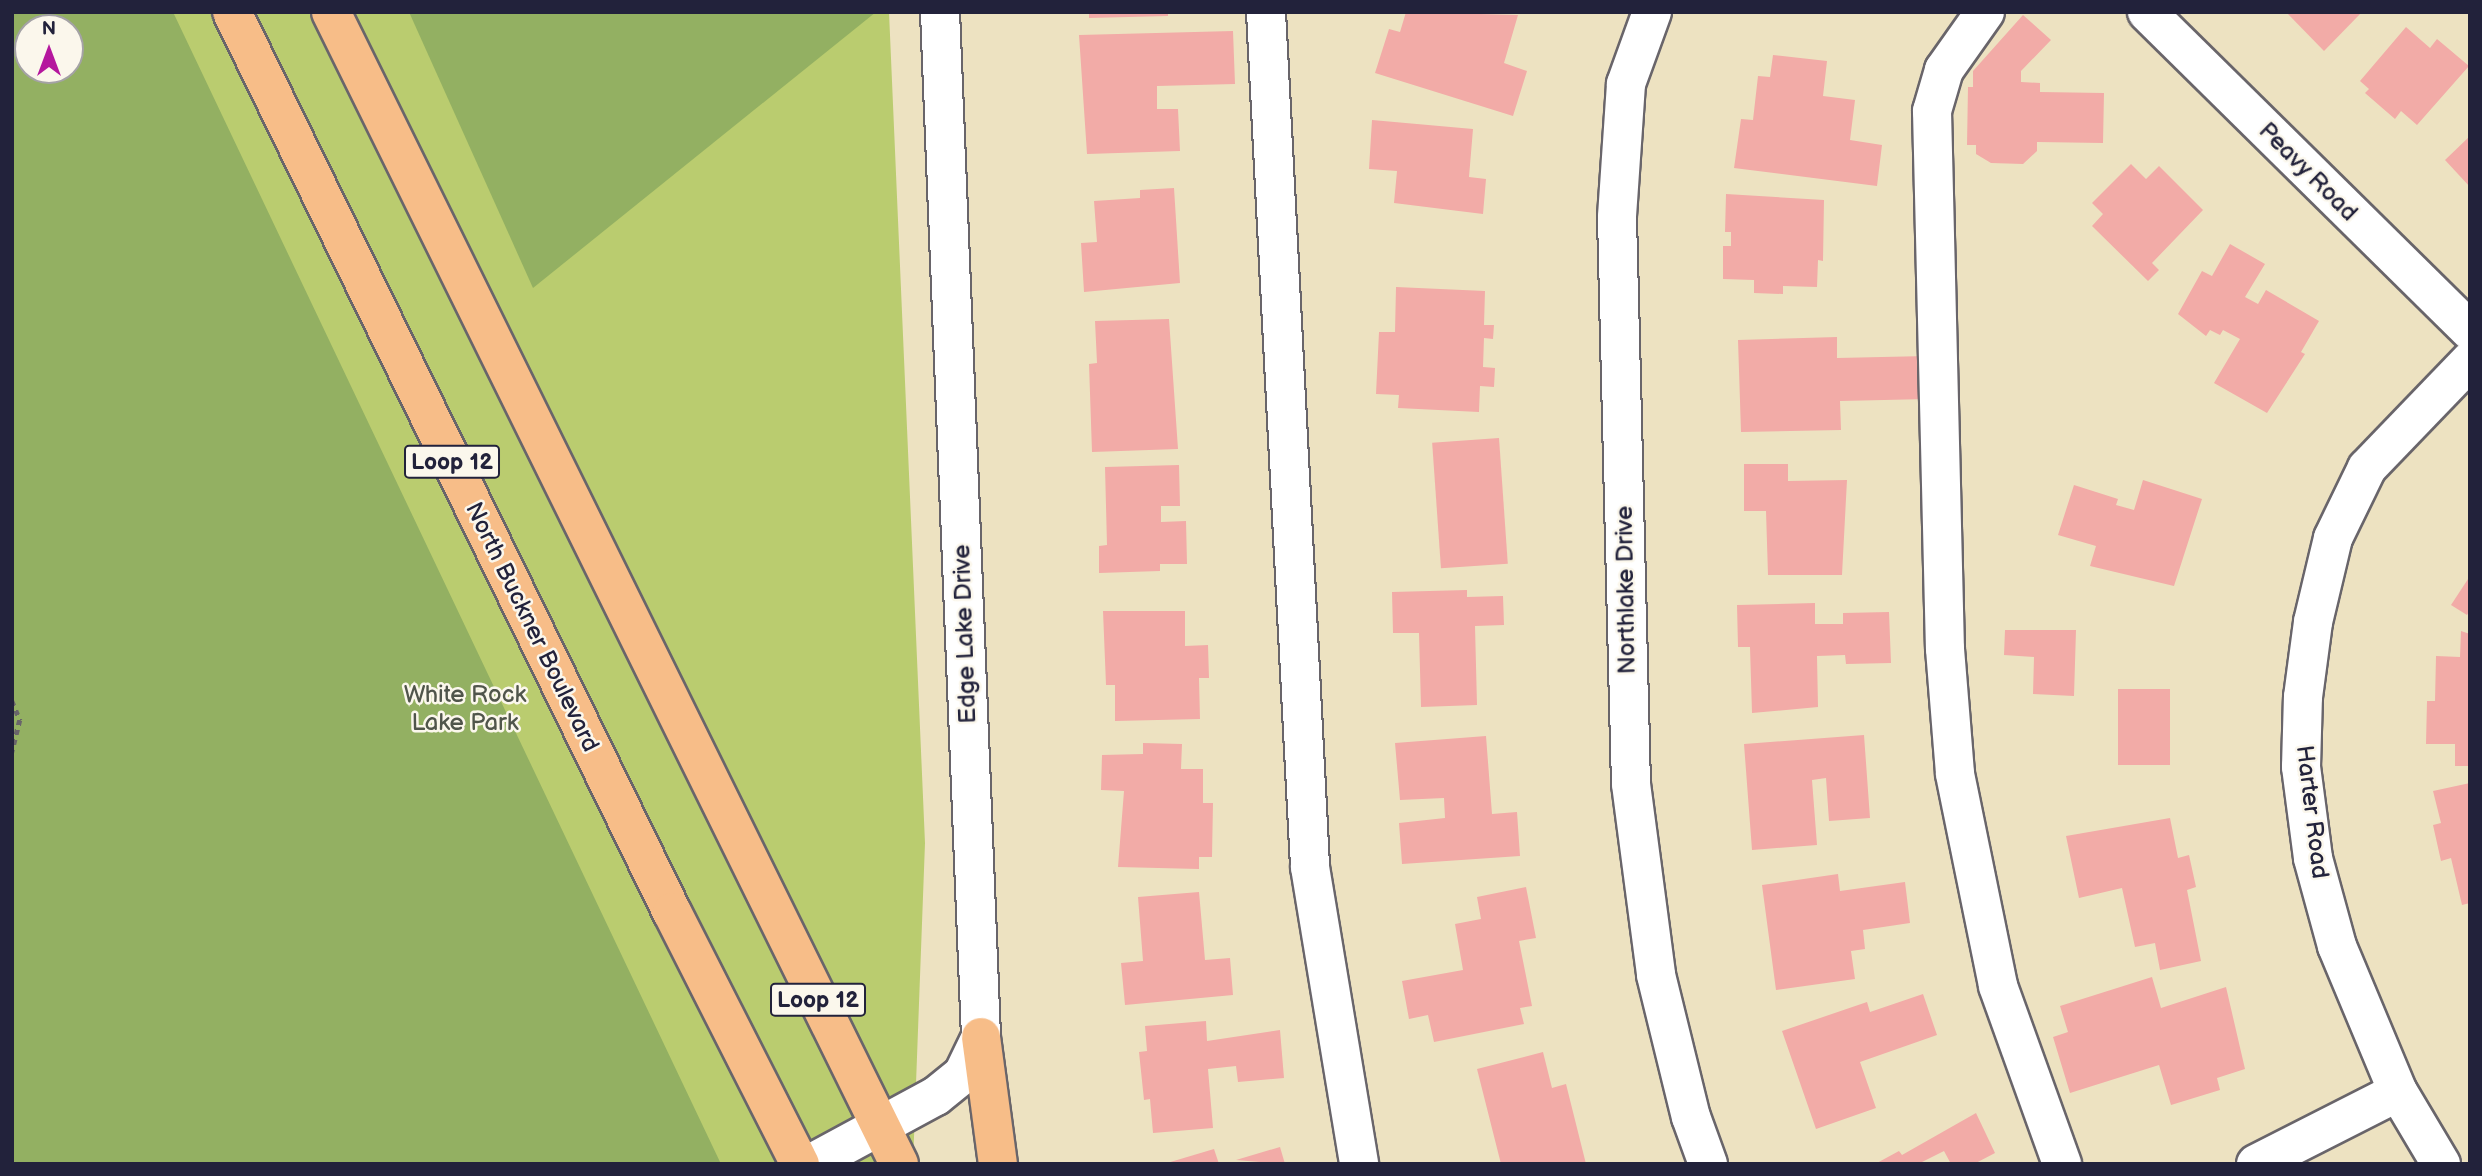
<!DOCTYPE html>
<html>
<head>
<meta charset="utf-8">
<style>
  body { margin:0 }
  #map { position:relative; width:2482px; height:1176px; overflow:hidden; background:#ede2c1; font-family:"Balsamiq Sans",sans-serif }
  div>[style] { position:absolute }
  .green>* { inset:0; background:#bacc6f }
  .forest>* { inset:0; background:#93b062 }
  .building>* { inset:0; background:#f2aba7; transform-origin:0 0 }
  .path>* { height:4.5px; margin-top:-2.25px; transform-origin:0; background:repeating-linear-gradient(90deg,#69656a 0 5px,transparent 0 10px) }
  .roads { filter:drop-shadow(2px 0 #69656a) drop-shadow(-2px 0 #69656a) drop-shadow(0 2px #69656a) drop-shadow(0 -2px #69656a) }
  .minor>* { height:38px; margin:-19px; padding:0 19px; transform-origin:19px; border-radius:19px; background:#fff }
  .major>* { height:38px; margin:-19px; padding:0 19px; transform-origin:19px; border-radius:19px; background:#f7bd88 }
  span { translate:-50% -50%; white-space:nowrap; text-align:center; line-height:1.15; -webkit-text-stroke:5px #fbf7ec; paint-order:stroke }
  .shield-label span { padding:2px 5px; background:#fbf7ec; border:2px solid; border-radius:5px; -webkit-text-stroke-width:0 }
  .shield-label { font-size:23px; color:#22223b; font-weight:700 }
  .street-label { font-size:24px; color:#22223b }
  .park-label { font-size:24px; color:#50554b }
  .frame { position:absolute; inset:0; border:14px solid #22223b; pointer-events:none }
  .north { position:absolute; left:14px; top:14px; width:70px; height:70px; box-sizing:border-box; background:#fbf7ec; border:2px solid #a4a2a5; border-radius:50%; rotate:0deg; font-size:19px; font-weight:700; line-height:28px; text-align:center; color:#22223b }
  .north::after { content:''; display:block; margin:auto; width:24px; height:32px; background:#b5179e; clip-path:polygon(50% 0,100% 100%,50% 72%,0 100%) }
</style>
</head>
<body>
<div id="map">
  <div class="green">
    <div style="clip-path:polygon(evenodd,12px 12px,889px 12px,925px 843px,913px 1164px,12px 1164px,12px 12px,28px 28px,70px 28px,70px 70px,28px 70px,28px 28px)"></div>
  </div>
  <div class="forest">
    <div style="clip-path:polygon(evenodd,12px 12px,173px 12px,721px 1164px,12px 1164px,12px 12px,28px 28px,70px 28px,70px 70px,28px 70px,28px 28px)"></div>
    <div style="clip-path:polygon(409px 12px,876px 12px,533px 288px)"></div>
  </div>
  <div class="building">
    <div style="clip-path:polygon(1089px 12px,1168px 12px,1168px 16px,1089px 18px)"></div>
    <div style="clip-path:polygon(1406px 12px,1518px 15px,1504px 63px,1527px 71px,1513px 116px,1375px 73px,1389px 29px,1400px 32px)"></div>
    <div style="clip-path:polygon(2286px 12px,2362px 12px,2324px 51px)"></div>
    <div style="clip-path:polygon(2023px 15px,2051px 40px,2021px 71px,2021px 82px,2040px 83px,2040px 92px,2104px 93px,2103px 143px,2037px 142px,2037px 151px,2023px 164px,1991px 163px,1976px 154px,1976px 145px,1967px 145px,1968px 87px,1973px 87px,1973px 71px)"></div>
    <div style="clip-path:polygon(2406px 27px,2430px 48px,2437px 39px,2469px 66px,2417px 125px,2401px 111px,2395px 119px,2365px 93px,2369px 89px,2360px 81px)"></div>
    <div style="clip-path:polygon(1233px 31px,1235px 84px,1157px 86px,1157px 109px,1178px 109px,1180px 151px,1087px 154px,1079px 35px)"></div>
    <div style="clip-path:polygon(1773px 55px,1827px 61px,1823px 96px,1855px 100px,1850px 140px,1882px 145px,1877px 186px,1734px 168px,1741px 119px,1753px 120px,1758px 76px,1770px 77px)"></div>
    <div style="clip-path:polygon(1372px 120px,1473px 129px,1469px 177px,1486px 179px,1483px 214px,1394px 203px,1397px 171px,1369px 169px)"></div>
    <div style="clip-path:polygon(2470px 136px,2470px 187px,2445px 160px)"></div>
    <div style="clip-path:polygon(2131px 164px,2146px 179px,2159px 166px,2203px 210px,2152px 263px,2159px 270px,2148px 281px,2092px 226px,2103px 214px,2092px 203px)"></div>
    <div style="clip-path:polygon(1174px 188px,1180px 283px,1084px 292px,1081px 243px,1097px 242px,1094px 201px,1140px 198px,1140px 190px)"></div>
    <div style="clip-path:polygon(1726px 194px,1824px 200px,1823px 261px,1818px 260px,1817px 287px,1783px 286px,1783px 294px,1754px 293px,1754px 280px,1723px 279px,1723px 246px,1731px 246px,1731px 232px,1725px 232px)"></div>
    <div style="clip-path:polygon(2230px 244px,2265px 264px,2245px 297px,2258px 304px,2266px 290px,2319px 321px,2301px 352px,2305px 354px,2267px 413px,2214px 383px,2240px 339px,2223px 330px,2220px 335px,2210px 330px,2206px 336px,2178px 314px,2202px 271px,2212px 276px)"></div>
    <div style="clip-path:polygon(1396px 287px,1485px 291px,1484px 325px,1494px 325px,1493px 339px,1484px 338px,1483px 367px,1495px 368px,1494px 387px,1480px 386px,1479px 412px,1398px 408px,1399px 395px,1376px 394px,1379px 332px,1395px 332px)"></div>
    <div style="clip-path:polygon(1169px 319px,1178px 449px,1092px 452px,1089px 364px,1097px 363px,1095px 321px)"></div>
    <div style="clip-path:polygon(1837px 337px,1837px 358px,1927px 356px,1928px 399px,1840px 401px,1841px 430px,1741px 432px,1738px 340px)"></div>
    <div style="left:1499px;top:438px;width:126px;height:67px;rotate:86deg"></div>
    <div style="clip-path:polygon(1744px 464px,1788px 464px,1788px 481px,1847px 480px,1842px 575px,1768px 575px,1766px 511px,1744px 511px)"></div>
    <div style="clip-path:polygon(1179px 465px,1180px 506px,1161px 506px,1161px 522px,1186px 521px,1187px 564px,1160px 564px,1160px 571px,1099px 573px,1099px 546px,1107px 545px,1105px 467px)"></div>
    <div style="clip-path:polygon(2143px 480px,2202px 499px,2174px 586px,2090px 566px,2096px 546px,2058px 535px,2074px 485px,2118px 499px,2116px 505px,2134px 510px)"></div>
    <div style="clip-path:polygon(2470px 576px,2470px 610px,2467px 615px,2451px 605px)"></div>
    <div style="clip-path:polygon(1467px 590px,1467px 597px,1503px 596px,1504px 625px,1475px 626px,1477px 705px,1421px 707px,1419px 633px,1393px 633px,1392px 592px)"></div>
    <div style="clip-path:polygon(1815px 603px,1815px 624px,1843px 624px,1843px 613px,1889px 612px,1891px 663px,1846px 664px,1845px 655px,1817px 656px,1818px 707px,1752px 713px,1750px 647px,1738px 647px,1737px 605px)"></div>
    <div style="clip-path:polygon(1103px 611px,1185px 611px,1185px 646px,1208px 645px,1209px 678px,1199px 678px,1200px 719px,1115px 721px,1115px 685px,1106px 685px)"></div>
    <div style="clip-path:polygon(2005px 630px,2076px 630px,2074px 696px,2033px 694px,2034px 657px,2004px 655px)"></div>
    <div style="clip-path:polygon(2461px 631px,2470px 634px,2470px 766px,2455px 766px,2455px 744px,2426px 744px,2427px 701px,2435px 701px,2436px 656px,2460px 657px)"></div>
    <div style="left:2118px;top:689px;width:52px;height:76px"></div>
    <div style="clip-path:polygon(1864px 735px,1870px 818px,1829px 821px,1826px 778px,1812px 780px,1817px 845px,1752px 850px,1744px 744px)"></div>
    <div style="clip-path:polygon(1486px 736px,1492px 814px,1517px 812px,1520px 856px,1402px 864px,1399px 823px,1445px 818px,1444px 798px,1400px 800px,1395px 743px)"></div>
    <div style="clip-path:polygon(1143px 743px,1182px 744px,1181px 769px,1203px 769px,1203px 803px,1213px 803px,1212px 857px,1199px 857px,1199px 869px,1118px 867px,1124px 791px,1101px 790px,1102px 755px,1143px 754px)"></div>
    <div style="clip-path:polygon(2470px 783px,2470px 903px,2462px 905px,2451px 858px,2441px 861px,2433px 825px,2441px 823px,2433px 791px)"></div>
    <div style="clip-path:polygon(2170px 818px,2178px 858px,2189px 855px,2196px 887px,2187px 890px,2201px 961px,2160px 970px,2155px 943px,2135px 947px,2122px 888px,2079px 898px,2066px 836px)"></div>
    <div style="clip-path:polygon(1838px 874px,1840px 891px,1905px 882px,1910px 923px,1863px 930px,1865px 949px,1851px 951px,1855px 979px,1776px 990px,1762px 885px)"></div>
    <div style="clip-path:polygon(1526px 887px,1536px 938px,1519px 941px,1532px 1006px,1520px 1008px,1524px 1024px,1434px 1042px,1428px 1015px,1409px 1019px,1402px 981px,1463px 970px,1455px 924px,1481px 919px,1477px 897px)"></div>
    <div style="clip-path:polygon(1199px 892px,1205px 960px,1230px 958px,1233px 995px,1125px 1005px,1121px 963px,1143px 961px,1138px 897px)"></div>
    <div style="clip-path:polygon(2152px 977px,2161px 1008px,2226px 987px,2245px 1069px,2217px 1078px,2220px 1090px,2171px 1105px,2159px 1065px,2070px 1093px,2053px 1037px,2068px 1032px,2060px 1006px)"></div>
    <div style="clip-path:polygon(1923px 994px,1937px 1035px,1860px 1062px,1876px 1108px,1816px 1129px,1782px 1031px,1867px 1002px,1870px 1012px)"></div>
    <div style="clip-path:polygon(1206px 1021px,1207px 1041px,1280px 1030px,1284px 1078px,1238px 1082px,1236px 1066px,1208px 1069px,1213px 1128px,1153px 1133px,1150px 1099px,1144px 1100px,1139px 1052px,1147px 1051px,1145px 1026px)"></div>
    <div style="clip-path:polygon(1543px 1052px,1552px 1088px,1566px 1084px,1586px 1164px,1501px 1164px,1477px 1069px)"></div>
    <div style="clip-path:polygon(1976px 1113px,1995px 1153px,1974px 1164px,1951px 1164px,1944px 1151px,1918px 1164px,1875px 1164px,1899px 1151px,1902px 1155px)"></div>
    <div style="clip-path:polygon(1280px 1147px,1285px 1164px,1236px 1160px)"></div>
    <div style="clip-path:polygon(1214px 1149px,1219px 1164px,1167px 1164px,1167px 1163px)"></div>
  </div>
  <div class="path">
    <div style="left:12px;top:701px;width:21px;rotate:67deg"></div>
    <div style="left:20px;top:720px;width:34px;rotate:104deg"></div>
  </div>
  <div class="roads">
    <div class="minor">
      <div style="left:1266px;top:12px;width:856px;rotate:87.05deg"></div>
      <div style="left:1310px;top:867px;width:301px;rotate:80.6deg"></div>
      <div style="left:1652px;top:12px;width:77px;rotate:109.9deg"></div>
      <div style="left:1626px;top:84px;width:133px;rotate:93.9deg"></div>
      <div style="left:1617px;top:217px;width:567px;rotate:88.59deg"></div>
      <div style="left:1631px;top:784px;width:193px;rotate:82.5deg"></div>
      <div style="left:1656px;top:975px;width:146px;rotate:76.2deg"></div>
      <div style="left:1691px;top:1117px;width:50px;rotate:70.1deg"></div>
      <div style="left:1985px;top:12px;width:71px;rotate:125.3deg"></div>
      <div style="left:1944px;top:70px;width:43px;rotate:106.3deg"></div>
      <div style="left:1932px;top:111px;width:538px;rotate:88.62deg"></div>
      <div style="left:1945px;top:649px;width:125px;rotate:85.4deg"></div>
      <div style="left:1955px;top:774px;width:216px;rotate:78.5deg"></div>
      <div style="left:1998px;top:986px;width:189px;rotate:70.2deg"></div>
      <div style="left:2147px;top:12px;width:454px;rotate:44.6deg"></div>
      <div style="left:810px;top:1164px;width:143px;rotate:-28.4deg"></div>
      <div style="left:936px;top:1096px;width:35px;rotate:-39deg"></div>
      <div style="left:963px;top:1074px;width:41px;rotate:-64.1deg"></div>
      <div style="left:981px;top:1037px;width:1026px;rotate:-92.29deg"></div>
      <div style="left:2256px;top:1164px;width:159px;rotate:-26.9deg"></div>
      <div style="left:2441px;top:1164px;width:84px;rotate:-120.8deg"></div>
      <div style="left:2398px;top:1092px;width:158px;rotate:-112.7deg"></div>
      <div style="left:2337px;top:946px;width:91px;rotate:-105.3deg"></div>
      <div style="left:2313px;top:858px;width:92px;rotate:-97.5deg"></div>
      <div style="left:2301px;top:767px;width:70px;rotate:-88.4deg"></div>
      <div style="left:2303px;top:697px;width:76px;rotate:-82.4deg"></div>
      <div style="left:2313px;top:622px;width:86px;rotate:-76.6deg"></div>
      <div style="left:2333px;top:538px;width:78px;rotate:-64.1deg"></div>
      <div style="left:2367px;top:468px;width:149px;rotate:-46.1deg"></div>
    </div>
    <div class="major">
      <div style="left:232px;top:12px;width:1002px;rotate:63.95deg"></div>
      <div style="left:672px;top:912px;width:283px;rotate:63.1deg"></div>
      <div style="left:331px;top:12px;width:1284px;rotate:63.75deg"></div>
      <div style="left:981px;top:1037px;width:128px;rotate:82.4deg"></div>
    </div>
  </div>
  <div class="shield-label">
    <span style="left:452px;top:462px">Loop 12</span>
    <span style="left:818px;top:1000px">Loop 12</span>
  </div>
  <div class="street-label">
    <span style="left:2308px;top:172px;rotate:45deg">Peavy Road</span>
    <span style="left:1626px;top:590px;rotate:-91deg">Northlake Drive</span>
    <span style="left:532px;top:627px;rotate:64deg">North Buckner Boulevard</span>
    <span style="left:965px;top:634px;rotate:-92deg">Edge Lake Drive</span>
    <span style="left:2312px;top:812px;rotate:83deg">Harter Road</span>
  </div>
  <div class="park-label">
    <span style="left:465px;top:709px">White Rock<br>Lake Park</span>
  </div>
  <div class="frame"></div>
  <div class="north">N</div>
</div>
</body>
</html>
